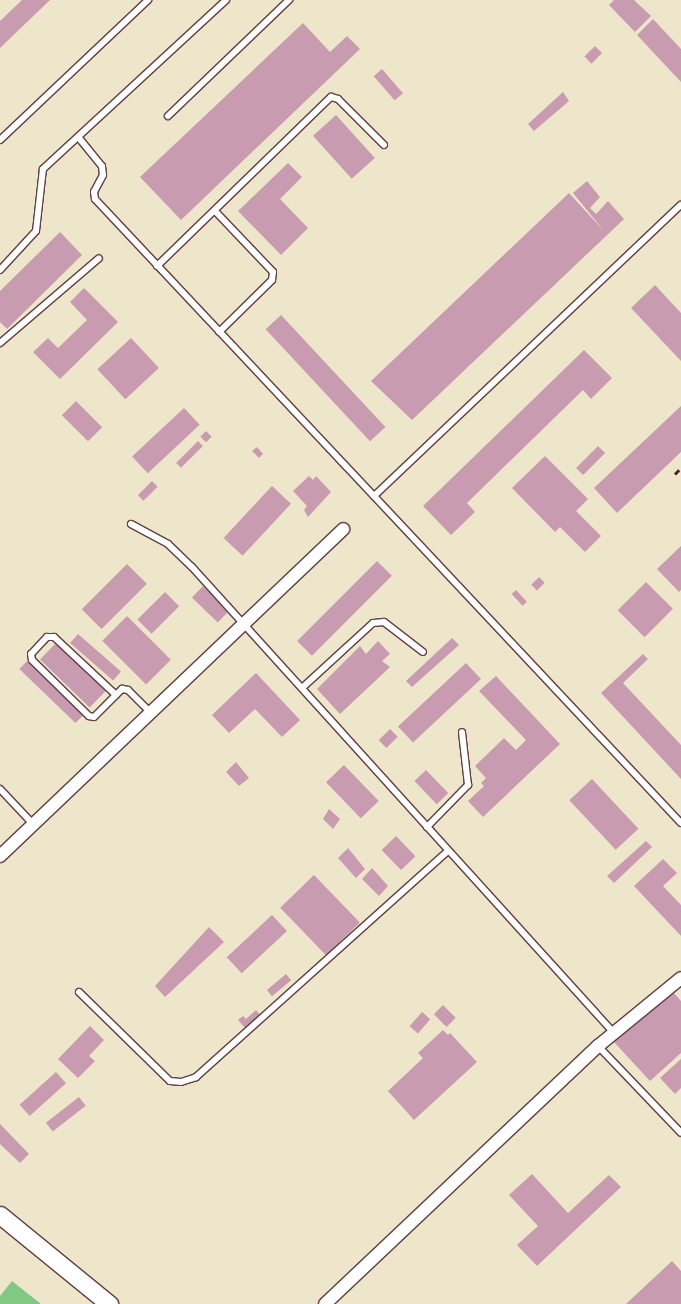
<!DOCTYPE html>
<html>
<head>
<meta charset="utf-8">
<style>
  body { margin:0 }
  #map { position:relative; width:681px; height:1304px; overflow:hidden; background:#eee6ca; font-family:Mali,sans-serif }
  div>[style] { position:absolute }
  .green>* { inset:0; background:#80c884 }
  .building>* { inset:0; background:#c99bb0; transform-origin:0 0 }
  .roads { filter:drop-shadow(1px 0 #633d43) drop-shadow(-1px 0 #633d43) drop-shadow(0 1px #633d43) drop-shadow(0 -1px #633d43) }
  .lane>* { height:6px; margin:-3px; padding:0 3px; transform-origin:3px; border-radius:3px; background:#fff }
  .street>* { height:12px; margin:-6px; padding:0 6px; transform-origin:6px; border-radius:6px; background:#fff }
  .secondary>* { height:17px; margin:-8.5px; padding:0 8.5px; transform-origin:8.5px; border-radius:8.5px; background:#fff }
  .rail>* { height:3px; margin-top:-1.5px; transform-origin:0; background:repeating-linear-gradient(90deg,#4a1f2b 0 6px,transparent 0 9px) }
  span { translate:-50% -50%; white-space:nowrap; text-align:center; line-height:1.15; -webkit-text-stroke:4px #fff; paint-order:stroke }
</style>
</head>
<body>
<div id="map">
  <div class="green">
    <div style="clip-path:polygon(12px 1281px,41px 1304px,0 1304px,0 1296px)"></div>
  </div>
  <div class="building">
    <div style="clip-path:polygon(22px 0,50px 0,0 48px,0 21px)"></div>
    <div style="clip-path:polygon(614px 0,634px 0,651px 16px,635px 32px,609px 5px)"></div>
    <div style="clip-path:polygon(653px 19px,681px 49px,681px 82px,637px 35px)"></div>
    <div style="clip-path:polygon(303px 23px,330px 52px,347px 36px,360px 49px,181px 220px,140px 177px)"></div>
    <div style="left:595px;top:46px;width:10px;height:15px;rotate:45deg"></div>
    <div style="left:382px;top:69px;width:32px;height:11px;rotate:49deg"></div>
    <div style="clip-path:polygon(563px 92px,569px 101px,534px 131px,528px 124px)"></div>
    <div style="left:336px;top:115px;width:58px;height:31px;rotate:48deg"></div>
    <div style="clip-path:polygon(288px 163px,302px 177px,280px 199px,308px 228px,281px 255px,238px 211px)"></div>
    <div style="clip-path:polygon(587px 181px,600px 197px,590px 208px,596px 214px,608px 201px,624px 219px,412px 420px,371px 381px,569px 193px,604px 231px,573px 193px)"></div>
    <div style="clip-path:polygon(60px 232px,82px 255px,7px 329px,0 322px,0 291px)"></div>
    <div style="clip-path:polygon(655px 285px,681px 313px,681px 361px,631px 308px)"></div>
    <div style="clip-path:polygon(84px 288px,118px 322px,60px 379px,33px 352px,48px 338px,58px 348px,87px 320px,70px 302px)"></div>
    <div style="left:281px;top:315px;width:153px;height:21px;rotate:47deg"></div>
    <div style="left:131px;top:338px;width:41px;height:46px;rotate:47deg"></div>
    <div style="clip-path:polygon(584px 350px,612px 378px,591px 399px,583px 390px,467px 503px,475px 512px,451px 535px,423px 506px)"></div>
    <div style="left:76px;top:401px;width:37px;height:20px;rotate:45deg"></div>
    <div style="clip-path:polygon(681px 406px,681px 452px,617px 513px,594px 488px)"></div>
    <div style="left:184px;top:408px;width:23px;height:71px;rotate:47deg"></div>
    <div style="left:206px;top:431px;width:8px;height:8px;rotate:45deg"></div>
    <div style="left:198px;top:441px;width:7px;height:31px;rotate:45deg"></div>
    <div style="left:598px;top:446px;width:10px;height:31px;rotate:45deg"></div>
    <div style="clip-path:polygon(257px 447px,263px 454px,259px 458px,252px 451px)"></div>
    <div style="clip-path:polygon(545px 456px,588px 499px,576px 511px,601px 536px,585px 552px,560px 527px,555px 532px,512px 488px)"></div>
    <div style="clip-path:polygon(309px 476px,313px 480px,316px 476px,331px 492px,308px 517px,304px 510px,307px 506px,293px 491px)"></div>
    <div style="left:152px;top:481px;width:8px;height:20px;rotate:45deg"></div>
    <div style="left:272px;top:486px;width:26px;height:71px;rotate:43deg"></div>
    <div style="clip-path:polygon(681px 546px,681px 590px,679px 592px,657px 569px)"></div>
    <div style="left:377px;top:561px;width:21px;height:113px;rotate:45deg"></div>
    <div style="left:127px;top:564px;width:28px;height:64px;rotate:45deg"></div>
    <div style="left:539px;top:577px;width:8px;height:11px;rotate:45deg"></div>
    <div style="left:646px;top:582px;width:38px;height:40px;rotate:45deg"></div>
    <div style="left:203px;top:586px;width:36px;height:16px;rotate:44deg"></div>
    <div style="left:516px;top:590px;width:16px;height:6px;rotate:47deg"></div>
    <div style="left:165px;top:592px;width:20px;height:39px;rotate:45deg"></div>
    <div style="left:127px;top:616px;width:62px;height:35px;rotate:45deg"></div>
    <div style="left:78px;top:634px;width:57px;height:12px;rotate:41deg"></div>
    <div style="clip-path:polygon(452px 638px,459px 645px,412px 687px,406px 681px)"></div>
    <div style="clip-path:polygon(378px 641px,390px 654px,382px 661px,390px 667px,340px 714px,317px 689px,360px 646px,366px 654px)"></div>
    <div style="left:56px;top:643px;width:69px;height:23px;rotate:44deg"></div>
    <div style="clip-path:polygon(643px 654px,648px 659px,623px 683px,681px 745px,681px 779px,601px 693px)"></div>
    <div style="left:27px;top:661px;width:78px;height:11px;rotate:44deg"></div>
    <div style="left:466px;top:663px;width:22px;height:93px;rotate:47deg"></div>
    <div style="clip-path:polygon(256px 673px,300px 720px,282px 737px,255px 709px,229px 733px,212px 715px)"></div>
    <div style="clip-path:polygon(496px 676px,560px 744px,483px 817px,468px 801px,484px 786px,481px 783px,486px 778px,475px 766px,504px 738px,516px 750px,526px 740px,479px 691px)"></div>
    <div style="left:390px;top:729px;width:11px;height:16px;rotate:45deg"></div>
    <div style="clip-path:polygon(236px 762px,249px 778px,239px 786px,226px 772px)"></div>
    <div style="left:344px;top:765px;width:50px;height:25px;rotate:46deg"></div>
    <div style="left:426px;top:770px;width:32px;height:16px;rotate:46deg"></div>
    <div style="left:592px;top:779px;width:68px;height:31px;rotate:47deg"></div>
    <div style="clip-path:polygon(329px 809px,340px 819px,333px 829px,323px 819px)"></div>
    <div style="left:396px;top:836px;width:28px;height:20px;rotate:46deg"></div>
    <div style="clip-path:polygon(646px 841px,652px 847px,614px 883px,607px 876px)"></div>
    <div style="clip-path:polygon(348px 848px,365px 869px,356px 878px,338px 858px)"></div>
    <div style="clip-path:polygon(663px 859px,677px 873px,663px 886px,681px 905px,681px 936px,634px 886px)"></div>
    <div style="clip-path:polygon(372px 868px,388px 886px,379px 896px,362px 879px)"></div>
    <div style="left:314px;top:875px;width:66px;height:47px;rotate:46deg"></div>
    <div style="left:272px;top:915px;width:22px;height:62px;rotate:47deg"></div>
    <div style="clip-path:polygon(209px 927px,224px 942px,165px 997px,155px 986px)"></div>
    <div style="left:286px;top:974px;width:8px;height:25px;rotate:50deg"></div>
    <div style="clip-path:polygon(672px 991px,681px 1001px,681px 1053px,650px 1081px,614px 1042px)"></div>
    <div style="left:443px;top:1005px;width:18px;height:13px;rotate:45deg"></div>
    <div style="clip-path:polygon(256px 1010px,260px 1015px,245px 1028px,238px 1020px,243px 1016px,246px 1019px)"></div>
    <div style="left:422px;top:1012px;width:11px;height:19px;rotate:41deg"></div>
    <div style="clip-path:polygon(90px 1026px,104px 1040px,89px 1056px,95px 1061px,78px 1078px,58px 1059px)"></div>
    <div style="clip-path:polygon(443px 1030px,448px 1035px,450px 1033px,477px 1062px,414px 1120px,388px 1091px,423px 1058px,418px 1053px)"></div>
    <div style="clip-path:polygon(681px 1059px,681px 1088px,675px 1094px,660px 1078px)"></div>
    <div style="left:56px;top:1072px;width:15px;height:49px;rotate:48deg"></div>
    <div style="left:79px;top:1097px;width:11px;height:42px;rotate:52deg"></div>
    <div style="clip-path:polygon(0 1124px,29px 1154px,20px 1163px,0 1144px)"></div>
    <div style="clip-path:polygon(532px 1174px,568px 1213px,609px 1175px,621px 1187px,537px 1266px,517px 1245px,538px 1226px,509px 1195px)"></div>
    <div style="clip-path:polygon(672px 1261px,681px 1271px,681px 1304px,626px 1304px)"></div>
  </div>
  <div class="roads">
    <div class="lane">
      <div style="left:168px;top:116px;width:168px;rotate:-43.8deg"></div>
      <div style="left:79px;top:138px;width:36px;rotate:51deg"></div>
      <div style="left:102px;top:166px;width:9px;rotate:84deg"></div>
      <div style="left:103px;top:175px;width:19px;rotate:118deg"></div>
      <div style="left:94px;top:192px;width:7px;rotate:82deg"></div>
      <div style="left:95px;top:199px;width:856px;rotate:46.8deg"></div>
      <div style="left:0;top:140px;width:204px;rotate:-43.4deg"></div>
      <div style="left:215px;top:211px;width:84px;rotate:46.4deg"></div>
      <div style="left:273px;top:272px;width:8px;rotate:97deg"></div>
      <div style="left:272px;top:280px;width:74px;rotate:135.5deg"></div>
      <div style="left:157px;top:266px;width:243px;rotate:-44.2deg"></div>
      <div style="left:331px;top:97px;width:7px;rotate:16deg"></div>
      <div style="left:338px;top:99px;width:65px;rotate:45deg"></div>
      <div style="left:0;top:270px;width:53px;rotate:-47.3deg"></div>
      <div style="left:36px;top:231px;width:62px;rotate:-83.6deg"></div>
      <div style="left:43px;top:169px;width:249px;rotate:-42.7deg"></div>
      <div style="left:0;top:343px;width:130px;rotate:-40.6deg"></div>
      <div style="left:374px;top:496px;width:423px;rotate:-43.5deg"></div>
      <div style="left:131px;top:524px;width:42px;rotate:28.4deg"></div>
      <div style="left:168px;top:544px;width:33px;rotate:44deg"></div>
      <div style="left:192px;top:567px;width:629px;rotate:47.84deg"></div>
      <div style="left:302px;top:688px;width:96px;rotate:-42.5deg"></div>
      <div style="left:373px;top:623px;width:11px;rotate:-5deg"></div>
      <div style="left:384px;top:622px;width:49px;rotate:37.6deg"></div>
      <div style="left:116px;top:695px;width:85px;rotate:-136.9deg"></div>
      <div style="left:54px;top:637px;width:7px;rotate:180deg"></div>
      <div style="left:47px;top:637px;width:23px;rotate:133deg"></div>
      <div style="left:31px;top:654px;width:6px;rotate:81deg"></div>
      <div style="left:32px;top:660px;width:80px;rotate:44.5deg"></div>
      <div style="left:89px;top:716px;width:5px;rotate:11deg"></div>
      <div style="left:94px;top:717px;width:40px;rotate:-45deg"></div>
      <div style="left:122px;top:689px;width:6px;rotate:9deg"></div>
      <div style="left:128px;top:690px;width:31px;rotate:45deg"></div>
      <div style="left:0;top:789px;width:48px;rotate:46.7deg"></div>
      <div style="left:427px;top:827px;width:59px;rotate:-45.7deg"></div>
      <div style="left:468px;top:785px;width:53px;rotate:-96.5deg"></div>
      <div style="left:79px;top:992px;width:127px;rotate:44.4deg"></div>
      <div style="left:170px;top:1081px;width:11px;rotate:5deg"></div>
      <div style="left:181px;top:1082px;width:16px;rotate:-18deg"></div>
      <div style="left:196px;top:1077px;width:338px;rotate:-41.9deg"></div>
      <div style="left:598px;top:1046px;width:120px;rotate:46.3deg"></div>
    </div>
    <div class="street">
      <div style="left:0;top:856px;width:474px;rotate:-43.6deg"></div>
      <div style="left:325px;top:1304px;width:376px;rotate:-43.4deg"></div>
      <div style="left:598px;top:1046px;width:107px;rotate:-39.3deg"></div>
    </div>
    <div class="secondary">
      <div style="left:0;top:1215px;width:141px;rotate:39.2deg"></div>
    </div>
  </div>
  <div class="rail">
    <div style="left:675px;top:474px;width:8px;rotate:-45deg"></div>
  </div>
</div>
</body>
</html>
